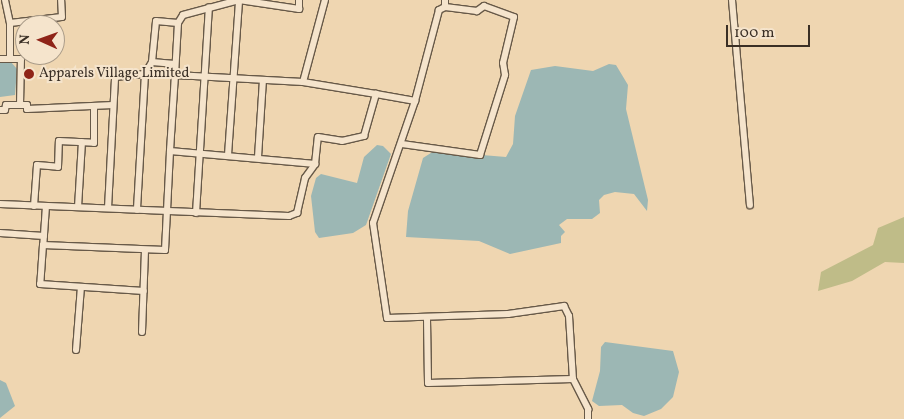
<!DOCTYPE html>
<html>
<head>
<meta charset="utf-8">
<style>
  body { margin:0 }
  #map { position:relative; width:904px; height:419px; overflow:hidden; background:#efd6b1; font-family:Vollkorn,serif }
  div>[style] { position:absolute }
  .green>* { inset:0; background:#bfbc88 }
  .water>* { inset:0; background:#9cb7b4 }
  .roads { filter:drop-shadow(1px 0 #675948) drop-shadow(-1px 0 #675948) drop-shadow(0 1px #675948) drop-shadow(0 -1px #675948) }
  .minor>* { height:6px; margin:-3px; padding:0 3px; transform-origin:3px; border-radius:3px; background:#f5e4cc }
  .dots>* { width:14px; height:14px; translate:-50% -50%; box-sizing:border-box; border:2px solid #f5e4cc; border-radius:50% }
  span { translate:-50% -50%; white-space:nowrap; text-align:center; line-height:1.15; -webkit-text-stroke:4px #f5e4cc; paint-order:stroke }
  .poi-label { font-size:14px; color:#3a2f25 }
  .left { translate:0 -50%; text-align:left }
  .north { position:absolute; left:15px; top:15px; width:50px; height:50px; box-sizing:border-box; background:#f5e4cc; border:1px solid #aa9c89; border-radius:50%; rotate:272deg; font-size:14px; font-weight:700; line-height:20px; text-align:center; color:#3a2f25 }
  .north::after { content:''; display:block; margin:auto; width:18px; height:22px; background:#8f2418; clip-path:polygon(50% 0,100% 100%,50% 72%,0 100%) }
  .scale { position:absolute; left:726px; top:25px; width:84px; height:22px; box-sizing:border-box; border:2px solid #3a2f25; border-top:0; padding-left:6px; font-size:15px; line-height:18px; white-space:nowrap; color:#3a2f25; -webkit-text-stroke:4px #f5e4cc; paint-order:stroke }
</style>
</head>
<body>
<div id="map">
  <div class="green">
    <div style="clip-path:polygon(904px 217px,904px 263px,885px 262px,852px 281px,818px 291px,821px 272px,873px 245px,878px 228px)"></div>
  </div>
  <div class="water">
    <div style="clip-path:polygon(0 62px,11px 62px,17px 69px,15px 95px,0 97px)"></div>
    <div style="clip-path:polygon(609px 64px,616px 65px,628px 85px,626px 109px,648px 200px,647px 211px,634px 194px,615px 192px,604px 195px,599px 200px,600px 213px,592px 219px,567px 219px,559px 225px,565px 232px,561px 236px,561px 243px,510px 254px,479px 241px,406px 237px,408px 211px,423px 158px,434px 151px,506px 157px,513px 144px,515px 116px,531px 70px,555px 66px,593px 71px)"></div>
    <div style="clip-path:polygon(377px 145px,383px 146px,391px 154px,366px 225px,353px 233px,319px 238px,315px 232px,311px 196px,316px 178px,321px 174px,357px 183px,364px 157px)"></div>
    <div style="clip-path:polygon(605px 342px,673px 351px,679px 372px,673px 397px,661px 409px,644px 416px,633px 413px,622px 405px,599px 406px,592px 401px,600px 371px,601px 347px)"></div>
    <div style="clip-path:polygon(0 380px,6px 383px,15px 406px,0 418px)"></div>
  </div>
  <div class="roads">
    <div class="minor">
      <div style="left:5px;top:0;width:24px;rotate:78deg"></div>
      <div style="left:445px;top:0;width:7px;rotate:90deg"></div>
      <div style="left:445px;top:7px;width:7px;rotate:153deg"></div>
      <div style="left:439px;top:10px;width:94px;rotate:104.8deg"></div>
      <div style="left:415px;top:101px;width:129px;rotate:109deg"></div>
      <div style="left:373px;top:223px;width:96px;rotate:81.6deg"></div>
      <div style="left:387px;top:318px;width:121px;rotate:-1.9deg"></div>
      <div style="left:508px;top:314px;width:57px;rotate:-8.1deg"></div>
      <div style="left:564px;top:306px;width:11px;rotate:63deg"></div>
      <div style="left:569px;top:316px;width:63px;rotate:86.4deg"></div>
      <div style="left:573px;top:379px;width:34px;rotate:63deg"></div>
      <div style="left:588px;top:409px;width:10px;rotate:90deg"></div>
      <div style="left:732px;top:0;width:206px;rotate:85deg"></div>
      <div style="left:0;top:59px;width:10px"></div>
      <div style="left:152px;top:62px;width:23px;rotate:5deg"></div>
      <div style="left:145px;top:74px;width:14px;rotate:-60deg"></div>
      <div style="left:152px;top:62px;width:41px;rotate:-84.4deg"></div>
      <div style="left:156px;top:21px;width:22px;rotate:5deg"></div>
      <div style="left:175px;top:75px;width:52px;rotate:-86.7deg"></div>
      <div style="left:178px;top:23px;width:9px;rotate:-58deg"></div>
      <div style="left:183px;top:15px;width:58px;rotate:-15deg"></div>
      <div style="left:239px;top:0;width:61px;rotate:8.5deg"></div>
      <div style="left:299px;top:9px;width:9px;rotate:-90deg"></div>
      <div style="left:303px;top:82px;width:85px;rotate:-75deg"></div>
      <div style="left:376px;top:94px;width:74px;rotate:-170.7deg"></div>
      <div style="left:303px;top:82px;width:128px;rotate:-176.9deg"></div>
      <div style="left:175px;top:75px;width:76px;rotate:93.8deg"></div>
      <div style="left:170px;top:151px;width:146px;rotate:5.1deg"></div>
      <div style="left:315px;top:164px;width:27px;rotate:-84deg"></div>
      <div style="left:318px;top:137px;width:24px;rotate:9deg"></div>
      <div style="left:342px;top:141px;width:23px;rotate:-13deg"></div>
      <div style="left:364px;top:136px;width:44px;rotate:-74.1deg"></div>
      <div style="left:376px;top:94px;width:40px;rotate:10deg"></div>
      <div style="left:20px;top:105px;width:7px"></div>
      <div style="left:27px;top:105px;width:4px;rotate:90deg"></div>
      <div style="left:27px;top:109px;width:86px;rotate:-2.7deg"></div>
      <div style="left:0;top:110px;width:5px"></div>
      <div style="left:5px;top:110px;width:5px;rotate:-79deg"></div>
      <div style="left:6px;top:105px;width:14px"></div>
      <div style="left:20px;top:105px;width:46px;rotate:-88.8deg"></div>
      <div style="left:21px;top:59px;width:11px;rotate:180deg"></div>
      <div style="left:10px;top:59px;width:36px;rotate:-90deg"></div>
      <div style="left:10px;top:23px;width:52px;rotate:-6.6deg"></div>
      <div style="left:62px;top:17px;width:17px;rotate:-93deg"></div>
      <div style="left:402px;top:144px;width:79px;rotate:8deg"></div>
      <div style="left:480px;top:155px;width:84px;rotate:-72.6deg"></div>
      <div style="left:505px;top:75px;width:12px;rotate:-99deg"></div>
      <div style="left:503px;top:63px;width:47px;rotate:-76.6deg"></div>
      <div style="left:514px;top:17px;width:32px;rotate:-160deg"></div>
      <div style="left:484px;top:6px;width:9px;rotate:144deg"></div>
      <div style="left:477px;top:11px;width:32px;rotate:-173deg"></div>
      <div style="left:228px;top:155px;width:155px;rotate:-85.9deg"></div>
      <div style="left:258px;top:157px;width:77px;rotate:-86.3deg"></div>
      <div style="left:0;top:204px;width:289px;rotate:2.4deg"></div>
      <div style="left:289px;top:216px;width:9px;rotate:-21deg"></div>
      <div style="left:297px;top:213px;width:36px;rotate:-77deg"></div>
      <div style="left:305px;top:178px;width:17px;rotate:-54deg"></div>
      <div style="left:34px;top:206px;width:41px;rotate:-85.8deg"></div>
      <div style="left:37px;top:165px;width:21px;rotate:5deg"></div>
      <div style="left:58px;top:167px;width:26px;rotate:-88deg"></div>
      <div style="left:59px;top:141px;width:35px;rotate:3deg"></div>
      <div style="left:94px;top:143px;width:37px;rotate:-90deg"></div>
      <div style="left:46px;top:206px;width:39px;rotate:94deg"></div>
      <div style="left:43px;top:245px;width:122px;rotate:2.3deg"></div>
      <div style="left:165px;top:250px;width:99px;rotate:-87.1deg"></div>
      <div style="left:78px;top:207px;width:65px;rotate:-86.5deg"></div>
      <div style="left:108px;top:208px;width:131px;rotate:-86.9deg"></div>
      <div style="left:115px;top:77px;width:30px;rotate:-6deg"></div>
      <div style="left:145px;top:74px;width:136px;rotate:93.4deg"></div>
      <div style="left:196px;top:213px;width:206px;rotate:-86.4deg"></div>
      <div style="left:0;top:233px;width:44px;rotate:3.9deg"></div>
      <div style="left:43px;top:245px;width:39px;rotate:94deg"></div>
      <div style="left:40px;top:284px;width:104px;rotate:3.9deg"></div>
      <div style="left:427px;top:319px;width:64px;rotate:89.1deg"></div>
      <div style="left:428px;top:383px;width:145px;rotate:-1.6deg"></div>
      <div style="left:142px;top:332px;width:82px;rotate:-87.9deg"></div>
      <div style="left:76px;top:350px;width:63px;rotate:-85.5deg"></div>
    </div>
  </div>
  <div class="dots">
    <div style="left:29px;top:74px;background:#8f2418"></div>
  </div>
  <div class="poi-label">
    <span class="left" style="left:39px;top:74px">Apparels Village Limited</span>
  </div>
  <div class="north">N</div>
  <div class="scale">100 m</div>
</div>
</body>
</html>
